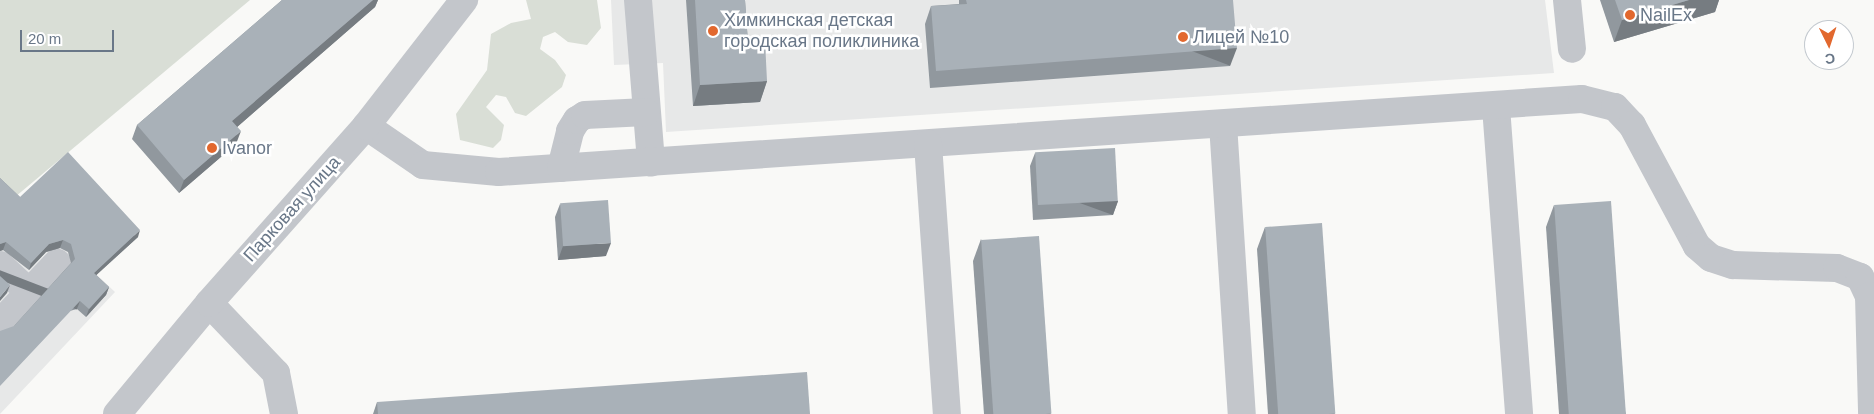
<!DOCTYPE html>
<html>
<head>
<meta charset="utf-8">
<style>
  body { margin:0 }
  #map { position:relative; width:1874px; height:414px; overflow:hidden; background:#f9f9f7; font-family:Helvetica,sans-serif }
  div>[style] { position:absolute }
  .built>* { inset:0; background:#e7e8e8 }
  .green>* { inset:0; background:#d9ded6 }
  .minor>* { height:28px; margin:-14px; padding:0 14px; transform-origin:14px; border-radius:14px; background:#c3c6cb }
  .wall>* { inset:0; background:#91989e }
  .shaded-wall>* { inset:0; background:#767c81; transform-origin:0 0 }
  .building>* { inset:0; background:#a9b1b8; transform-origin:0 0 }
  .dots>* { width:14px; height:14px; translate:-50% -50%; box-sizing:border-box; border:2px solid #fff; border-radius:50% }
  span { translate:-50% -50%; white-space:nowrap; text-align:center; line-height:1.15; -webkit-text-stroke:5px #fff; paint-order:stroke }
  .poi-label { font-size:18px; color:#697788 }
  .left { translate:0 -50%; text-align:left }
  .street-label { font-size:18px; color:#697788 }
  .north { position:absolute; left:1804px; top:20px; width:50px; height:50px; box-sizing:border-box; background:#fff; border:1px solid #c3c9cf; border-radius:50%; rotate:176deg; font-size:14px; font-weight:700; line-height:20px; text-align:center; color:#697788 }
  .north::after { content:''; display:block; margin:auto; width:18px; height:22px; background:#e2682e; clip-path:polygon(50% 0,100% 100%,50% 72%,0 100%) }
  .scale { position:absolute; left:20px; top:30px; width:94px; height:22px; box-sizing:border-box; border:2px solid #697788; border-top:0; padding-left:6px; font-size:15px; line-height:18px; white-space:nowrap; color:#697788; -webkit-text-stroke:4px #fff; paint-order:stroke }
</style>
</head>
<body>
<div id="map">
  <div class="built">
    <div style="clip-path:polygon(611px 0,1545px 0,1554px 73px,666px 132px,663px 63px,614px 65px)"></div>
    <div style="clip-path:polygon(0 183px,115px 292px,0 414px)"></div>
  </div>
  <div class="green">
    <div style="clip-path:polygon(0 0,250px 0,15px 197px,0 183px)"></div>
    <div style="clip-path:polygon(526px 0,597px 0,601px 28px,587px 45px,568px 42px,555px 32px,543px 37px,540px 49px,555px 60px,566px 75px,562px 87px,526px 116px,515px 113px,506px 97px,496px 95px,486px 107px,504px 125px,501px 140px,493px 148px,460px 140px,456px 114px,487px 70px,491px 34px,511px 23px,531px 19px)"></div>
  </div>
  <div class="minor">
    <div style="left:638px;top:0;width:163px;rotate:85.4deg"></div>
    <div style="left:1567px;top:0;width:49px;rotate:84.2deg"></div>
    <div style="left:1496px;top:107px;width:308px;rotate:85.7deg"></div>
    <div style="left:1223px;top:124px;width:291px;rotate:86.3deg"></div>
    <div style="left:366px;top:126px;width:69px;rotate:34.4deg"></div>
    <div style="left:423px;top:165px;width:76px;rotate:5.3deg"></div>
    <div style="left:499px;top:172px;width:1085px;rotate:-3.86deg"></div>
    <div style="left:1582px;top:99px;width:34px;rotate:14deg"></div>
    <div style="left:1615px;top:107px;width:25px;rotate:47deg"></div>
    <div style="left:1632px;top:125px;width:137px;rotate:61.8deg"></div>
    <div style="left:1697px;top:246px;width:18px;rotate:41deg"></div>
    <div style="left:1711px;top:258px;width:23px;rotate:18deg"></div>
    <div style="left:1733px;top:265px;width:104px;rotate:1.7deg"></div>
    <div style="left:1837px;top:268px;width:25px;rotate:21deg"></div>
    <div style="left:1860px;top:277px;width:21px;rotate:65deg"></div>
    <div style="left:1869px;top:296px;width:118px;rotate:88.5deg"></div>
    <div style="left:928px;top:144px;width:271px;rotate:86deg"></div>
    <div style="left:561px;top:168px;width:38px;rotate:-76deg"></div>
    <div style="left:570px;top:131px;width:13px;rotate:-58deg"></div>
    <div style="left:577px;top:120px;width:9px;rotate:-32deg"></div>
    <div style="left:585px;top:115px;width:61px;rotate:-2.8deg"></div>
    <div style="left:0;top:265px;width:40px;rotate:43deg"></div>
    <div style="left:209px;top:303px;width:97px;rotate:46.3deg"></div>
    <div style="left:276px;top:373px;width:42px;rotate:79deg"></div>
    <div style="left:0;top:323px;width:83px;rotate:-46.5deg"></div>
    <div style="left:117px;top:414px;width:144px;rotate:-50.3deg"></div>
    <div style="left:209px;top:303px;width:237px;rotate:-48.4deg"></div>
    <div style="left:366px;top:126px;width:160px;rotate:-52.1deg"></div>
  </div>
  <div class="wall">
    <div style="clip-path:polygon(282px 0,378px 0,375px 7px,237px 127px,236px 144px,179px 193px,132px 139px,137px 125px)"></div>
    <div style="clip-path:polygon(686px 0,745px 0,748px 43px,767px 81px,760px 102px,693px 106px)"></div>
    <div style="clip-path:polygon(959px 0,1233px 0,1230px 66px,930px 88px,925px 24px,931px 6px,959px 4px)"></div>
    <div style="clip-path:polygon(1600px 0,1719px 0,1715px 12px,1614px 42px)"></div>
    <div style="clip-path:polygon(1035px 153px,1118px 201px,1113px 215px,1033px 220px,1030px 166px)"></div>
    <div style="clip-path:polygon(0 178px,20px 197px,138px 237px,96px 275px,109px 287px,106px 295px,86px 317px,77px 309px,14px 326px,71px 263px,68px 252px,60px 248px,46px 252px,29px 270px,3px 250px,0 251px)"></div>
    <div style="clip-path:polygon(560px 204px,606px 256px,558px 260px,555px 217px)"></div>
    <div style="clip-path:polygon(1554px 205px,1626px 414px,1559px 414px,1546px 227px)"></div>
    <div style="clip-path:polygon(1265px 227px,1335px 414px,1268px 414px,1257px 249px)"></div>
    <div style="clip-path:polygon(981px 239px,1051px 414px,984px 414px,973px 261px)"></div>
    <div style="clip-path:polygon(377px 402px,810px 414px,373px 414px)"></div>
  </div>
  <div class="shaded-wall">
    <div style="clip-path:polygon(373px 0,378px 0,375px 7px,228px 135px,232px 121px)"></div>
    <div style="clip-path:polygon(1689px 0,1719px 0,1715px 12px,1614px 42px,1622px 20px)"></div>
    <div style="left:1237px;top:48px;width:19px;height:302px;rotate:111deg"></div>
    <div style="clip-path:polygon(767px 81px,760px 102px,693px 106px,700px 85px)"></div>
    <div style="clip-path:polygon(241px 131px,236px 144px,179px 193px,184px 180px)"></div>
    <div style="left:1118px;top:201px;width:15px;height:80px;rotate:110deg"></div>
    <div style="clip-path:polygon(140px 230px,138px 237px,91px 280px,94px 273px)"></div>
    <div style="clip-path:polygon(63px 240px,60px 248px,46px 252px,29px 270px,31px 263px,49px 244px)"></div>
    <div style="clip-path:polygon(6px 242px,3px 250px,0 251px,0 244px)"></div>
    <div style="clip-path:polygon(611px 243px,606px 256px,558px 260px,563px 246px)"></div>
    <div style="clip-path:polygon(10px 285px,7px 293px,0 301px,0 297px)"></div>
    <div style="clip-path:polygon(109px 287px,106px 295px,86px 317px,89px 309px)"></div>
    <div style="left:80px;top:301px;width:9px;height:117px;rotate:111deg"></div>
  </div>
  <div class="building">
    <div style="clip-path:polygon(282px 0,373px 0,232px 121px,241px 131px,184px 180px,137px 125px)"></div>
    <div style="clip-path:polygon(695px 0,745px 0,748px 43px,765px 41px,767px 81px,700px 85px)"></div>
    <div style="clip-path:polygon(966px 0,1233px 0,1237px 48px,936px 71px,931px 6px,967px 4px)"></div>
    <div style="clip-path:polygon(1615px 0,1689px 0,1622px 20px)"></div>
    <div style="left:1115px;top:148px;width:53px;height:80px;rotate:87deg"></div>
    <div style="clip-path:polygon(68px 152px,140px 230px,94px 273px,109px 287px,89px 309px,80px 301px,0 386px,0 331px,14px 326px,75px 259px,71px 244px,63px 240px,49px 244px,31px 263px,6px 242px,0 244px,0 178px,20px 197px)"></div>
    <div style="left:608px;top:200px;width:43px;height:48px;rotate:86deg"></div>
    <div style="left:1611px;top:201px;width:214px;height:57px;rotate:86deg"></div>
    <div style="left:1322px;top:223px;width:191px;height:57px;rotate:86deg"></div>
    <div style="left:1039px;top:236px;width:178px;height:58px;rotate:86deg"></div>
    <div style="clip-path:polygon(0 276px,10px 285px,0 297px)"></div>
    <div style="clip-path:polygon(807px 372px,810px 414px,378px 414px,377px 402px)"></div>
  </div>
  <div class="dots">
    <div style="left:1630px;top:15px;background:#e2682e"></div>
    <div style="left:713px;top:31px;background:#e2682e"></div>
    <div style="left:1183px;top:37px;background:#e2682e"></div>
    <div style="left:212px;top:148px;background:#e2682e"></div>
  </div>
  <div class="poi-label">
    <span class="left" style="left:1640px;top:15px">NailEx</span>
    <span class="left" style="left:724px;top:31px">Химкинская детская<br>городская поликлиника</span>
    <span class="left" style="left:1193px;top:37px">Лицей №10</span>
    <span class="left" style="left:222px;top:148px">Ivanor</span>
  </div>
  <div class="street-label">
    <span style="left:292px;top:209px;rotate:-48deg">Парковая улица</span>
  </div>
  <div class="north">С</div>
  <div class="scale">20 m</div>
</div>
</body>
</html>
